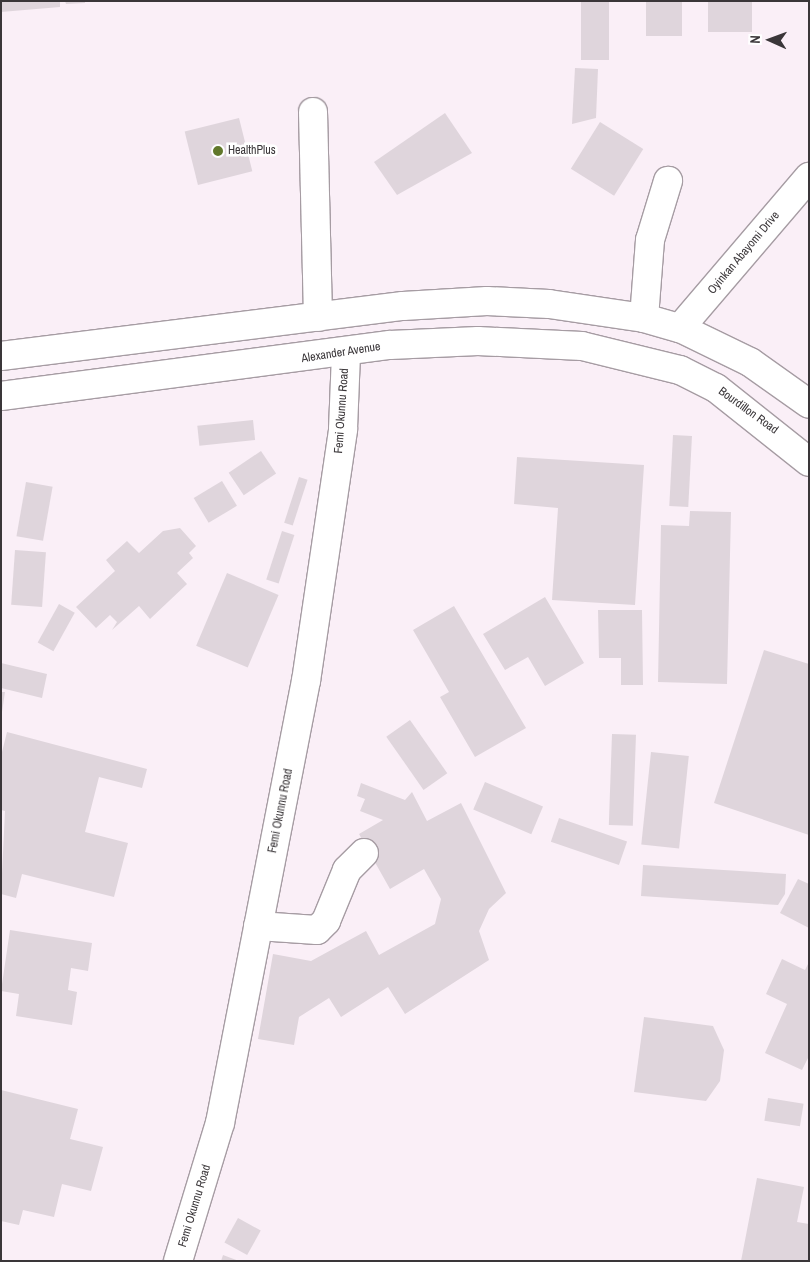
<!DOCTYPE html>
<html>
<head>
<meta charset="utf-8">
<style>
  body { margin:0 }
  #map { position:relative; width:810px; height:1262px; overflow:hidden; background:#faeff7; font-family:"Archivo Narrow",sans-serif }
  div>[style] { position:absolute }
  .building>* { inset:0; background:#dfd5dc; transform-origin:0 0 }
  .roads { filter:drop-shadow(1px 0 #a69ca3) drop-shadow(-1px 0 #a69ca3) drop-shadow(0 1px #a69ca3) drop-shadow(0 -1px #a69ca3) }
  .minor>* { height:28px; margin:-14px; padding:0 14px; transform-origin:14px; border-radius:14px; background:#fff }
  .major>* { height:28px; margin:-14px; padding:0 14px; transform-origin:14px; border-radius:14px; background:#fff }
  .dots>* { width:14px; height:14px; translate:-50% -50%; box-sizing:border-box; border:2px solid #fff; border-radius:50% }
  span { translate:-50% -50%; white-space:nowrap; text-align:center; line-height:1.15; -webkit-text-stroke:5px #fff; paint-order:stroke }
  .poi-label { font-size:12px; color:#3a3639 }
  .left { translate:0 -50%; text-align:left }
  .street-label { font-size:12px; color:#3a3639 }
  .frame { position:absolute; inset:0; border:2px solid #3a3639; pointer-events:none }
  .north { position:absolute; left:745px; top:15px; width:50px; height:50px; -webkit-text-stroke:4px #fff; paint-order:stroke; rotate:272deg; font-size:14px; font-weight:700; line-height:20px; text-align:center; color:#3a3639 }
  .north::after { content:''; display:block; margin:auto; width:18px; height:22px; background:#3a3639; clip-path:polygon(50% 0,100% 100%,50% 72%,0 100%) }
</style>
</head>
<body>
<div id="map">
  <div class="building">
    <div style="clip-path:polygon(1px 1px,60px 1px,60px 7px,1px 12px)"></div>
    <div style="clip-path:polygon(65px 1px,85px 1px,85px 3px,66px 4px)"></div>
    <div style="left:581px;top:1px;width:28px;height:59px"></div>
    <div style="left:646px;top:1px;width:36px;height:35px"></div>
    <div style="left:708px;top:1px;width:44px;height:31px"></div>
    <div style="clip-path:polygon(575px 68px,598px 69px,596px 118px,572px 124px)"></div>
    <div style="clip-path:polygon(445px 113px,472px 153px,397px 195px,374px 162px)"></div>
    <div style="left:239px;top:118px;width:55px;height:56px;rotate:76deg"></div>
    <div style="left:600px;top:122px;width:51px;height:55px;rotate:32deg"></div>
    <div style="left:253px;top:420px;width:20px;height:56px;rotate:84deg"></div>
    <div style="left:673px;top:435px;width:19px;height:71px;rotate:3deg"></div>
    <div style="left:261px;top:451px;width:27px;height:39px;rotate:56deg"></div>
    <div style="clip-path:polygon(517px 457px,644px 465px,635px 605px,552px 600px,558px 508px,514px 504px)"></div>
    <div style="left:299px;top:477px;width:9px;height:48px;rotate:18deg"></div>
    <div style="left:222px;top:481px;width:29px;height:33px;rotate:59deg"></div>
    <div style="left:26px;top:482px;width:27px;height:55px;rotate:10deg"></div>
    <div style="clip-path:polygon(690px 511px,731px 512px,727px 684px,658px 682px,661px 525px,689px 526px)"></div>
    <div style="clip-path:polygon(180px 528px,196px 546px,189px 553px,193px 558px,177px 573px,187px 584px,150px 619px,139px 606px,112px 630px,117px 622px,110px 615px,96px 628px,76px 607px,115px 571px,106px 560px,127px 541px,139px 553px,163px 531px)"></div>
    <div style="left:282px;top:531px;width:13px;height:51px;rotate:18deg"></div>
    <div style="left:15px;top:550px;width:31px;height:55px;rotate:4deg"></div>
    <div style="left:227px;top:573px;width:56px;height:79px;rotate:23deg"></div>
    <div style="clip-path:polygon(545px 597px,584px 663px,545px 686px,528px 657px,505px 670px,483px 634px)"></div>
    <div style="left:59px;top:604px;width:18px;height:44px;rotate:29deg"></div>
    <div style="clip-path:polygon(454px 606px,526px 728px,475px 757px,440px 697px,449px 692px,413px 630px)"></div>
    <div style="clip-path:polygon(598px 610px,642px 610px,643px 685px,621px 685px,621px 658px,599px 658px)"></div>
    <div style="clip-path:polygon(764px 650px,809px 664px,809px 835px,714px 803px)"></div>
    <div style="clip-path:polygon(1px 663px,47px 674px,42px 698px,1px 688px)"></div>
    <div style="clip-path:polygon(1px 692px,5px 692px,2px 712px,1px 712px)"></div>
    <div style="left:410px;top:720px;width:65px;height:29px;rotate:55deg"></div>
    <div style="clip-path:polygon(7px 732px,147px 769px,142px 788px,99px 777px,85px 832px,128px 843px,114px 897px,22px 874px,16px 898px,1px 894px,5px 811px,1px 810px,1px 756px)"></div>
    <div style="left:612px;top:734px;width:24px;height:91px;rotate:2deg"></div>
    <div style="left:651px;top:752px;width:38px;height:93px;rotate:6deg"></div>
    <div style="left:485px;top:782px;width:63px;height:30px;rotate:23deg"></div>
    <div style="clip-path:polygon(361px 783px,405px 800px,412px 792px,427px 821px,461px 803px,506px 893px,489px 909px,479px 931px,489px 960px,405px 1014px,388px 987px,341px 1017px,329px 998px,299px 1017px,294px 1045px,258px 1039px,273px 954px,311px 961px,366px 931px,379px 955px,435px 924px,441px 899px,424px 869px,390px 889px,359px 834px,383px 820px,360px 811px,365px 799px,357px 796px)"></div>
    <div style="left:559px;top:818px;width:72px;height:25px;rotate:19deg"></div>
    <div style="clip-path:polygon(643px 865px,786px 874px,785px 894px,778px 905px,641px 896px)"></div>
    <div style="clip-path:polygon(798px 879px,809px 884px,809px 928px,780px 913px)"></div>
    <div style="clip-path:polygon(10px 930px,92px 943px,88px 971px,71px 968px,68px 990px,77px 992px,72px 1025px,16px 1016px,19px 994px,1px 991px)"></div>
    <div style="clip-path:polygon(782px 959px,805px 970px,809px 962px,809px 1056px,802px 1070px,765px 1053px,787px 1004px,766px 994px)"></div>
    <div style="clip-path:polygon(644px 1017px,713px 1026px,724px 1050px,720px 1081px,706px 1101px,634px 1092px)"></div>
    <div style="clip-path:polygon(1px 1090px,78px 1109px,70px 1139px,103px 1147px,91px 1191px,62px 1184px,54px 1217px,23px 1210px,19px 1225px,1px 1221px)"></div>
    <div style="left:768px;top:1098px;width:36px;height:23px;rotate:9deg"></div>
    <div style="clip-path:polygon(757px 1178px,804px 1187px,797px 1222px,809px 1224px,809px 1261px,741px 1261px)"></div>
    <div style="left:238px;top:1218px;width:26px;height:28px;rotate:29deg"></div>
    <div style="clip-path:polygon(223px 1255px,239px 1261px,221px 1261px)"></div>
  </div>
  <div class="roads">
    <div class="minor">
      <div style="left:313px;top:112px;width:205px;rotate:88.6deg"></div>
      <div style="left:644px;top:318px;width:78px;rotate:-85.6deg"></div>
      <div style="left:650px;top:240px;width:62px;rotate:-73deg"></div>
      <div style="left:680px;top:328px;width:199px;rotate:-49.5deg"></div>
      <div style="left:258px;top:926px;width:59px;rotate:3.9deg"></div>
      <div style="left:317px;top:930px;width:13px;rotate:-45deg"></div>
      <div style="left:326px;top:921px;width:55px;rotate:-67.6deg"></div>
      <div style="left:347px;top:870px;width:24px;rotate:-45deg"></div>
      <div style="left:178px;top:1261px;width:144px;rotate:-73.1deg"></div>
      <div style="left:220px;top:1123px;width:450px;rotate:-79deg"></div>
      <div style="left:306px;top:681px;width:255px;rotate:-81.6deg"></div>
      <div style="left:343px;top:429px;width:75px;rotate:-87.7deg"></div>
    </div>
    <div class="major">
      <div style="left:1px;top:356px;width:405px;rotate:-7.1deg"></div>
      <div style="left:403px;top:306px;width:84px;rotate:-3.4deg"></div>
      <div style="left:487px;top:301px;width:62px;rotate:2.8deg"></div>
      <div style="left:549px;top:304px;width:96px;rotate:8.4deg"></div>
      <div style="left:644px;top:318px;width:37px;rotate:16deg"></div>
      <div style="left:680px;top:328px;width:78px;rotate:25.9deg"></div>
      <div style="left:750px;top:362px;width:72px;rotate:35.4deg"></div>
      <div style="left:1px;top:396px;width:392px;rotate:-7.5deg"></div>
      <div style="left:390px;top:345px;width:88px;rotate:-2.6deg"></div>
      <div style="left:478px;top:341px;width:104px;rotate:2.8deg"></div>
      <div style="left:582px;top:346px;width:101px;rotate:13.8deg"></div>
      <div style="left:680px;top:370px;width:40px;rotate:26.6deg"></div>
      <div style="left:716px;top:388px;width:119px;rotate:38.5deg"></div>
    </div>
  </div>
  <div class="dots">
    <div style="left:218px;top:151px;background:#61782b"></div>
  </div>
  <div class="poi-label">
    <span class="left" style="left:228px;top:151px">HealthPlus</span>
  </div>
  <div class="street-label">
    <span style="left:744px;top:253px;rotate:-50deg">Oyinkan Abayomi Drive</span>
    <span style="left:341px;top:353px;rotate:-9deg">Alexander Avenue</span>
    <span style="left:342px;top:411px;rotate:-86deg">Femi Okunnu Road</span>
    <span style="left:748px;top:411px;rotate:36deg">Bourdillon Road</span>
    <span style="left:281px;top:811px;rotate:-79deg">Femi Okunnu Road</span>
    <span style="left:195px;top:1206px;rotate:-73deg">Femi Okunnu Road</span>
  </div>
  <div class="frame"></div>
  <div class="north">N</div>
</div>
</body>
</html>
